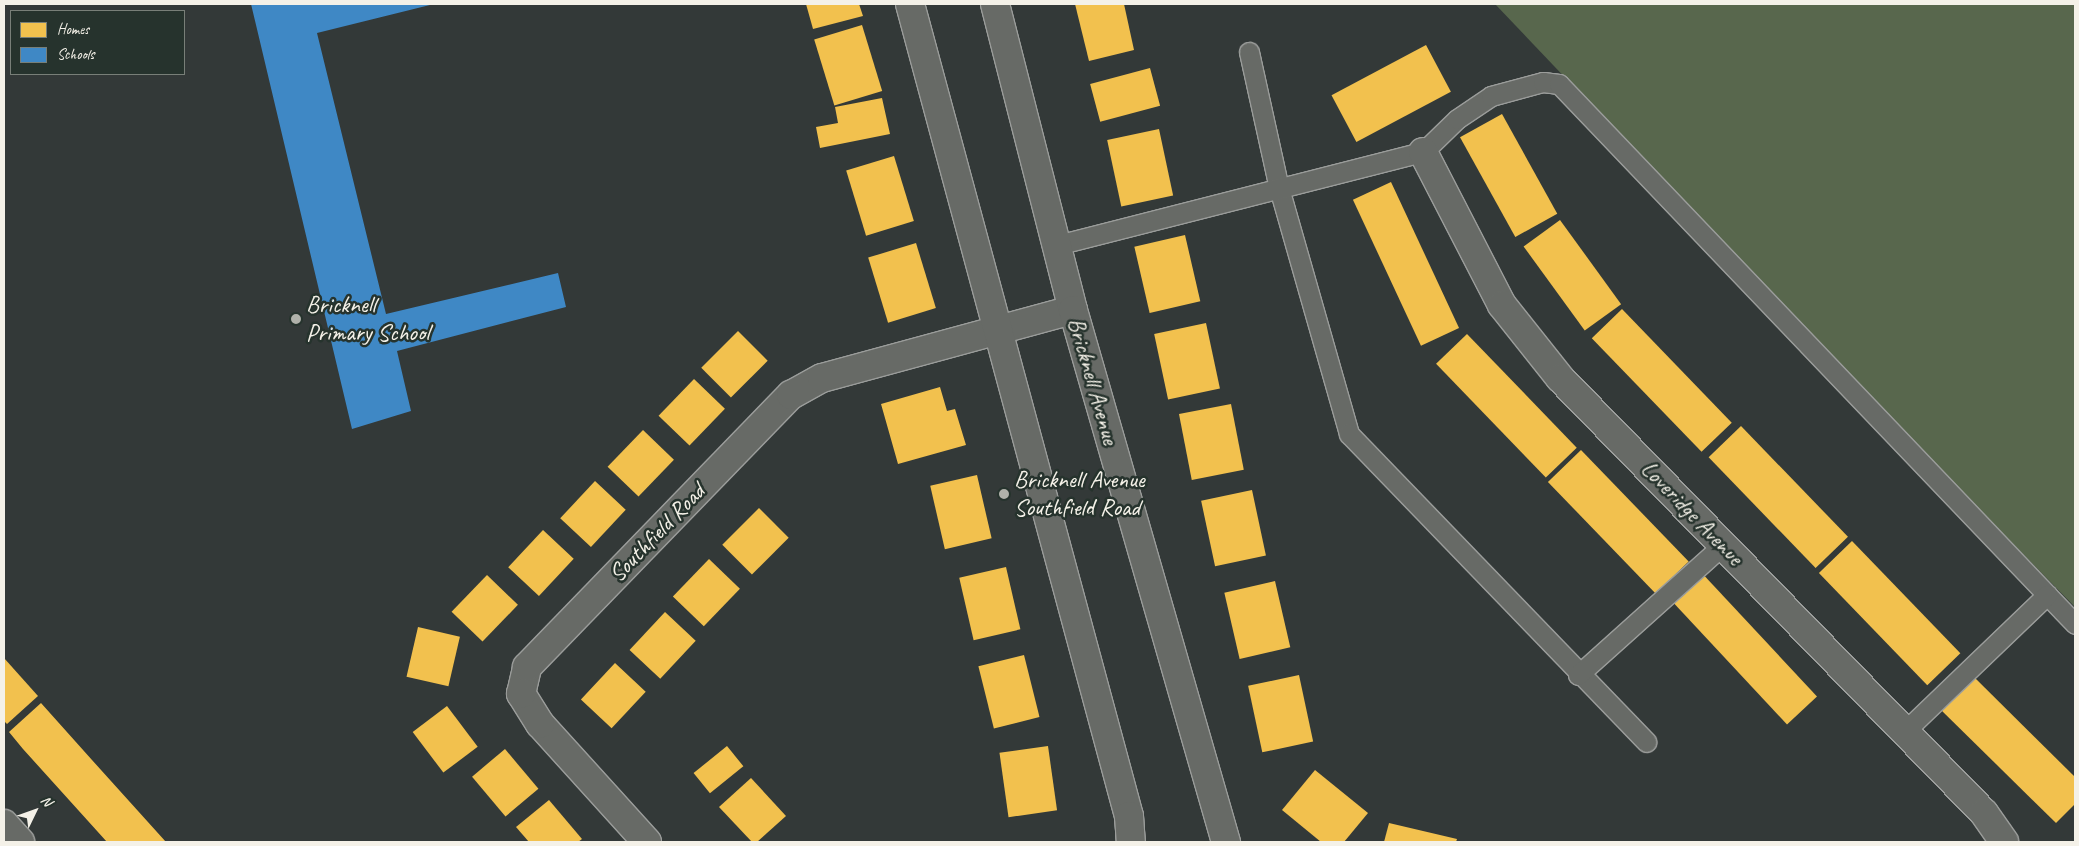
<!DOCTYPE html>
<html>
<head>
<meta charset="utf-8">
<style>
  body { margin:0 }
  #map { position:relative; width:2079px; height:846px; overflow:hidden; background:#333938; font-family:Caveat,sans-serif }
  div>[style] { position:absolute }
  .green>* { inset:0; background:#58674d }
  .homes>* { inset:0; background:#f2c14e; transform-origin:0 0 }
  .schools>* { inset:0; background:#3f88c5 }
  .roads { filter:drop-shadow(1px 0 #9b9d9b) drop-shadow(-1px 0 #9b9d9b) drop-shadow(0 1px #9b9d9b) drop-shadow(0 -1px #9b9d9b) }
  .lane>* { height:19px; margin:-9.5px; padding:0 9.5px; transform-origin:9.5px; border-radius:9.5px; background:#676a66 }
  .street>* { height:28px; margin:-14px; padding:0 14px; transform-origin:14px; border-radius:14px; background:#676a66 }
  .secondary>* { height:28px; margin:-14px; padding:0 14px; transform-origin:14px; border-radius:14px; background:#676a66 }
  .dots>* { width:14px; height:14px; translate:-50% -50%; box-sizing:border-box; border:2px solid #26332d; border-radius:50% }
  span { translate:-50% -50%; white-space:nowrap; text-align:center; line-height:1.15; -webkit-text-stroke:5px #26332d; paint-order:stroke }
  .poi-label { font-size:24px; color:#f4f1e8 }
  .left { translate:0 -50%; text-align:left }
  .street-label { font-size:24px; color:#f4f1e8 }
  .frame { position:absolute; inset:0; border:5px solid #f4f1e8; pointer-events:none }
  .legend { position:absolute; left:10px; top:10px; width:175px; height:65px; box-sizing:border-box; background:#26332d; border:1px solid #787f78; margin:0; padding:6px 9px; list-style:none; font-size:15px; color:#f4f1e8 }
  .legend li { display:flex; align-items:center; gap:10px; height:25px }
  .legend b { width:25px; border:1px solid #787f78 }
  .north { position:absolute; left:10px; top:786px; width:50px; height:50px; -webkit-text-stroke:4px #26332d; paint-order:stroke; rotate:48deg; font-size:14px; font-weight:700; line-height:20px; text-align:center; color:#f4f1e8 }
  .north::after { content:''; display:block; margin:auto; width:18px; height:22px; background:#f4f1e8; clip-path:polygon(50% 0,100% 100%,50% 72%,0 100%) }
</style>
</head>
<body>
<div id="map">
  <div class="green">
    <div style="clip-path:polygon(1495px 4px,2075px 4px,2075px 607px,1889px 418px)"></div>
  </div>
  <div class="homes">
    <div style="clip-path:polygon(806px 4px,859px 4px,863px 16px,813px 29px)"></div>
    <div style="clip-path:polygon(1075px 4px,1124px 4px,1134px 50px,1089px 61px)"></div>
    <div style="left:862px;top:25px;width:69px;height:50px;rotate:73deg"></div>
    <div style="left:1426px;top:45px;width:53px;height:107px;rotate:62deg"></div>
    <div style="left:1150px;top:68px;width:39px;height:62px;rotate:75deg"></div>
    <div style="clip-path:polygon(882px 98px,890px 134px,820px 148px,816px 127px,838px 123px,835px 107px)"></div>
    <div style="left:1502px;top:114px;width:114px;height:48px;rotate:61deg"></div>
    <div style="left:1159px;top:129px;width:68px;height:53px;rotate:78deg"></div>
    <div style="left:894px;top:156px;width:68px;height:50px;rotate:73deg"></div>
    <div style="left:1391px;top:182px;width:161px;height:42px;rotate:65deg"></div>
    <div style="left:1560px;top:220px;width:104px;height:45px;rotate:54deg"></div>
    <div style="left:1185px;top:235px;width:68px;height:52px;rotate:77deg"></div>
    <div style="left:916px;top:243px;width:68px;height:50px;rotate:73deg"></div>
    <div style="left:1622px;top:309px;width:158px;height:42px;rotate:46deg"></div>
    <div style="left:1206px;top:323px;width:67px;height:53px;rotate:78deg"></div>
    <div style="left:738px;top:331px;width:42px;height:52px;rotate:45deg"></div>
    <div style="left:1467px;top:334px;width:158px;height:43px;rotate:46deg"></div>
    <div style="left:694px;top:379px;width:43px;height:51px;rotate:44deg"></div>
    <div style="clip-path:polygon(940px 387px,947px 411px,955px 409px,966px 445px,898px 464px,881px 404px)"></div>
    <div style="left:1231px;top:404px;width:67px;height:53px;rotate:79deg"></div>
    <div style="left:1741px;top:426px;width:154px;height:45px;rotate:46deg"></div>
    <div style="left:643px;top:430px;width:43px;height:51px;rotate:44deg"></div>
    <div style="left:1581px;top:450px;width:155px;height:46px;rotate:46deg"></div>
    <div style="left:977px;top:475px;width:65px;height:48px;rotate:77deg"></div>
    <div style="left:595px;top:481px;width:42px;height:51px;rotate:43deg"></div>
    <div style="left:1252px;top:490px;width:67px;height:52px;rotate:78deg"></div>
    <div style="left:759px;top:508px;width:42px;height:52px;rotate:45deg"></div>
    <div style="left:543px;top:530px;width:42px;height:51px;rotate:43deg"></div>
    <div style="left:1852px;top:541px;width:156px;height:46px;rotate:46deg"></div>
    <div style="left:709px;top:559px;width:43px;height:52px;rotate:44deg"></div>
    <div style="left:1006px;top:567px;width:64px;height:48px;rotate:77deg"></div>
    <div style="left:1699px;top:570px;width:173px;height:41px;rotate:47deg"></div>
    <div style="left:487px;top:575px;width:43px;height:51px;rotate:44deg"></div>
    <div style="left:1275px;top:581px;width:68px;height:52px;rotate:77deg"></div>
    <div style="left:665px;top:612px;width:42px;height:52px;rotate:43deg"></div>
    <div style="left:418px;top:627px;width:43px;height:51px;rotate:13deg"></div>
    <div style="left:1024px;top:655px;width:64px;height:47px;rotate:76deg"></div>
    <div style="clip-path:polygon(4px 658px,38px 696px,7px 724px,4px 721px)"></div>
    <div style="left:615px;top:663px;width:42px;height:50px;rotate:43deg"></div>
    <div style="left:1299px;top:675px;width:68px;height:52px;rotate:78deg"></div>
    <div style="clip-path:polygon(1973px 676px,2075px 777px,2075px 804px,2056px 823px,1940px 709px)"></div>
    <div style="clip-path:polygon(41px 703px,92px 760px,166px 842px,107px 842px,23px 749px,9px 732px)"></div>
    <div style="left:447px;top:706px;width:51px;height:43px;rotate:53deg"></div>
    <div style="left:727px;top:746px;width:26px;height:43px;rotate:51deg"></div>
    <div style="left:1048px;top:746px;width:65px;height:49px;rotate:82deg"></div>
    <div style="left:505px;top:749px;width:52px;height:43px;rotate:50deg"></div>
    <div style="clip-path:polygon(1315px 770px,1368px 813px,1344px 842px,1321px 842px,1282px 810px)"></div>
    <div style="clip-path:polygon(751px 778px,786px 816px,757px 842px,752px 842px,719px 807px)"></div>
    <div style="clip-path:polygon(549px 800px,582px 839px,578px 842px,529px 842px,516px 827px)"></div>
    <div style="clip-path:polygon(1389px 823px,1457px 839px,1456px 842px,1384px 842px)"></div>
  </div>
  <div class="schools">
    <div style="clip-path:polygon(251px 4px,434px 4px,317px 33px,386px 314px,558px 273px,566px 307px,397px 351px,411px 411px,352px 429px)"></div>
  </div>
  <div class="roads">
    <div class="lane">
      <div style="left:1249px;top:52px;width:139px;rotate:77.6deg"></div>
      <div style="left:1279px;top:188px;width:256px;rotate:74.1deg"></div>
      <div style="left:1349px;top:434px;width:428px;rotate:46deg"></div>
      <div style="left:1057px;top:245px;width:378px;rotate:-14.3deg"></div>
      <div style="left:1423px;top:152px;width:47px;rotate:-44.1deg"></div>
      <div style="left:1457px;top:119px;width:41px;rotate:-34.1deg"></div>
      <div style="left:1491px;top:96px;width:54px;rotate:-15.1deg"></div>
      <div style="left:1543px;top:82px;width:16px;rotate:7deg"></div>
      <div style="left:1559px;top:84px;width:747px;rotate:46.3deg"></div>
      <div style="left:1578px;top:675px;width:195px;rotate:-41.9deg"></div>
      <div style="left:1905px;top:731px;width:197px;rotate:-43.8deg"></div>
    </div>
    <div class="street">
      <div style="left:1423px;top:152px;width:172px;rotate:62.7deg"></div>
      <div style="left:1502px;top:305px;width:93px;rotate:51.5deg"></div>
      <div style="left:1560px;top:378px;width:607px;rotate:45.73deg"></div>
      <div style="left:1984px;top:813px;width:35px;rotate:55deg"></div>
      <div style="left:4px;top:824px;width:24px;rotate:48deg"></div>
      <div style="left:647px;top:842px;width:159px;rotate:-132.2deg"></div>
      <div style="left:540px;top:724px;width:36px;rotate:-122deg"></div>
      <div style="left:521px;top:694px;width:28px;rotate:-77deg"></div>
      <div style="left:527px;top:667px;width:379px;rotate:-45.9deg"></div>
      <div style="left:791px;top:395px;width:35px;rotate:-29deg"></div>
      <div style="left:822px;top:378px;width:260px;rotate:-15.2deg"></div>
    </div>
    <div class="secondary">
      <div style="left:910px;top:4px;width:841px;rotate:74.91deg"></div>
      <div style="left:1129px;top:816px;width:26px;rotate:86deg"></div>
      <div style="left:995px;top:4px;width:316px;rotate:75.7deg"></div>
      <div style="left:1073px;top:310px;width:554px;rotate:73.96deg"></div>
    </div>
  </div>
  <div class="dots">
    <div style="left:296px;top:319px;background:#b0b1aa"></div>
    <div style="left:1004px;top:494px;background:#b0b1aa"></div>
  </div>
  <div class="poi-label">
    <span class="left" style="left:306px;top:319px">Bricknell<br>Primary School</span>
    <span class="left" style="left:1014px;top:494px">Bricknell Avenue<br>Southfield Road</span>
  </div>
  <div class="street-label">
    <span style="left:1093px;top:381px;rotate:74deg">Bricknell Avenue</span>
    <span style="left:1692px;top:513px;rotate:46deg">Loveridge Avenue</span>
    <span style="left:657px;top:533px;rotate:-46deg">Southfield Road</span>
  </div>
  <div class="frame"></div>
  <ul class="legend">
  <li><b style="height:14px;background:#f2c14e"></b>Homes</li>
  <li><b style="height:14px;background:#3f88c5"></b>Schools</li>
  </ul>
  <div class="north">N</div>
</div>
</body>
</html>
